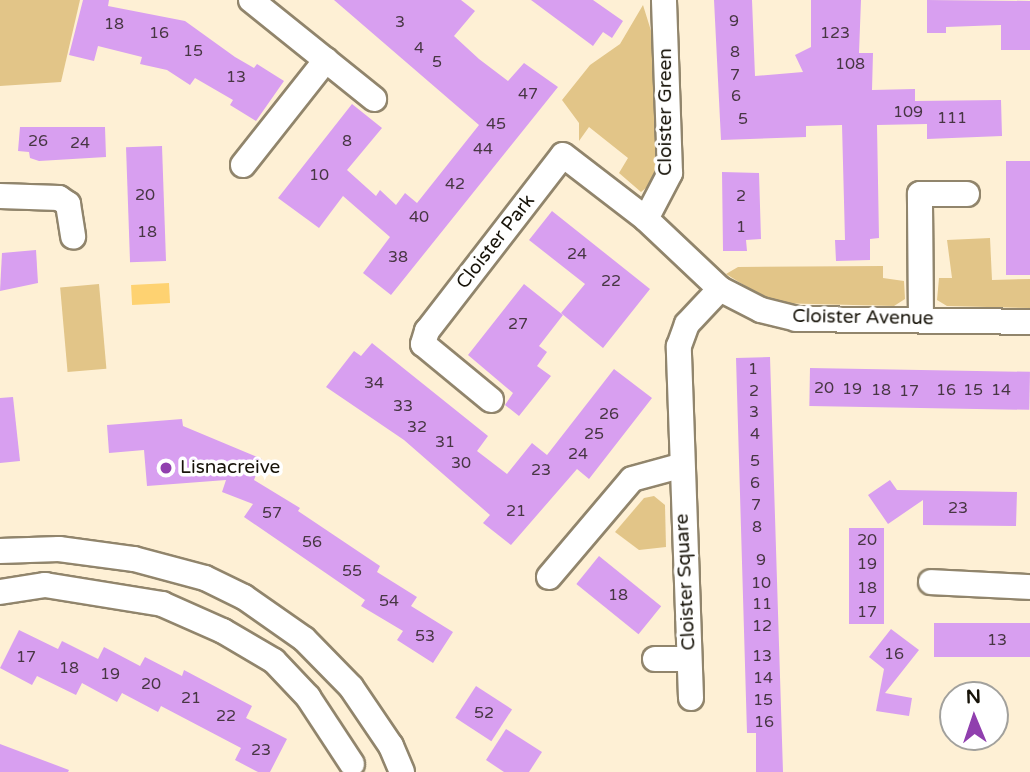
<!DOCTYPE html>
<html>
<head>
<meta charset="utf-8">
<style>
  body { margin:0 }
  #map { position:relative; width:1030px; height:772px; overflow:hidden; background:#fef0d5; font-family:"Varela Round",sans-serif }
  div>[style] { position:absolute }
  .green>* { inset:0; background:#e2c588; transform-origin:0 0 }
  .water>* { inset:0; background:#fed271; transform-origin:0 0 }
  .building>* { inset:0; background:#d89ff0; transform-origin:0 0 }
  .roads { filter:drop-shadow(2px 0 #91856c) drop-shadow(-2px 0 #91856c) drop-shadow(0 2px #91856c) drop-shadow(0 -2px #91856c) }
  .minor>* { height:24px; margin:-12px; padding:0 12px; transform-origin:12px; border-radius:12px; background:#fff }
  .dots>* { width:19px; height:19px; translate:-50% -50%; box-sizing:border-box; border:4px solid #fff; border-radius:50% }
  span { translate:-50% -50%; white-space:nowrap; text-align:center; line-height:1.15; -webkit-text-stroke:7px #fff; paint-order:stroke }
  .number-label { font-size:16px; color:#473643 }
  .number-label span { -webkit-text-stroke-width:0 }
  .street-label { font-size:19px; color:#171309 }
  .poi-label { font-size:19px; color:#171309 }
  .left { translate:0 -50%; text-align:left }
  .north { position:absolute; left:939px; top:681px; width:70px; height:70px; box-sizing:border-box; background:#fff; border:2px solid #a2a19d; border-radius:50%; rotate:358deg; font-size:19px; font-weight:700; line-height:28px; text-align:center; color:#171309 }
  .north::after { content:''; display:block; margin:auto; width:24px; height:32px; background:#903fae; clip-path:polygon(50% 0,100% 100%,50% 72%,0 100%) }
</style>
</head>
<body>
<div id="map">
  <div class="green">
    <div style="clip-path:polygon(0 0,80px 0,61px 82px,0 86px)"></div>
    <div style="clip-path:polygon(643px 5px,652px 34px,657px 150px,656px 180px,641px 192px,619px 173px,628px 158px,589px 127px,579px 141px,579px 123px,562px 100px,590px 65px,620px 44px)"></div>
    <div style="clip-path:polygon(990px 238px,992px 280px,1030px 279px,1030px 308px,947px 306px,937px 300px,939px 278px,952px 278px,947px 240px)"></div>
    <div style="clip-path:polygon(883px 266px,883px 278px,904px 281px,905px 299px,894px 306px,773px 303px,726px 274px,738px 267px)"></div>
    <div style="left:99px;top:284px;width:85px;height:39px;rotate:85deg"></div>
    <div style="clip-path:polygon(654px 496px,665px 505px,666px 547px,639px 550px,615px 532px,644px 498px)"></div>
  </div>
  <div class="water">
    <div style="left:169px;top:283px;width:20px;height:38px;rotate:87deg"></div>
  </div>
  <div class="building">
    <div style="clip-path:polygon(83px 0,109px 0,108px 6px,185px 21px,235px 57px,254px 68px,257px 64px,284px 81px,256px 121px,230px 105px,233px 100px,195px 78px,190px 85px,167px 70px,140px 64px,142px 57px,98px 46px,94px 61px,69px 55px)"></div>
    <div style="clip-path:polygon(334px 0,461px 0,475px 11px,454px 36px,479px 59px,508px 81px,524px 63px,558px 87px,391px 295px,363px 273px,390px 237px,343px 196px,319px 228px,278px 198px,352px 104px,382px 128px,347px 170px,376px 196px,380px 190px,396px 205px,405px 193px,417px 203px,479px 125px)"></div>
    <div style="clip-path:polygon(531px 0,593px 0,623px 21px,612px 38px,603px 32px,593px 46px)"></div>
    <div style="clip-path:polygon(714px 0,752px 0,755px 76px,803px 72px,795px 55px,811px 47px,811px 0,861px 0,859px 53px,873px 53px,872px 90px,915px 89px,915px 101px,1001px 100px,1002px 136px,927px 139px,927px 124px,877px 125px,879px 238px,870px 239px,870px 260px,836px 261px,835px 240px,845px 240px,842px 125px,806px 126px,806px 137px,721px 140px)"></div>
    <div style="clip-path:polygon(927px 0,1030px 1px,1030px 50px,1001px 50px,1001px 25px,946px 27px,946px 33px,927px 33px)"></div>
    <div style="clip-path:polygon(20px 127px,105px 127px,106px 157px,39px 161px,30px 158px,29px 152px,18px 151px)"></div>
    <div style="left:162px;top:146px;width:115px;height:36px;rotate:88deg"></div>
    <div style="left:1006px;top:161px;width:24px;height:114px"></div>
    <div style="clip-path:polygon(722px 172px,759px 173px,761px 239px,746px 240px,747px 251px,723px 251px)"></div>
    <div style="clip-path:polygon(552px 211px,650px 289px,603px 348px,561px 313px,585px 284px,529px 240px)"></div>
    <div style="clip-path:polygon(36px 250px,38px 283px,0 291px,2px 253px)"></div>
    <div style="clip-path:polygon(524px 284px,563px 315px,539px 346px,547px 352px,537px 366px,551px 376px,519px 416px,505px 405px,513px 393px,468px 355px)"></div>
    <div style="clip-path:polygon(372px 343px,488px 436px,477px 451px,507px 474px,532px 443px,547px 455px,614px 369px,652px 398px,589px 479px,577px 469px,511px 545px,483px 523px,490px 515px,404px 440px,326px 387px,354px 351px,361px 356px)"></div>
    <div style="clip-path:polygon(770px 357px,783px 772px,756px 772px,756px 733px,747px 733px,736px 358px)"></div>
    <div style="left:810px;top:368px;width:220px;height:38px;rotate:1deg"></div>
    <div style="clip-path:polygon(13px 397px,20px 461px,0 463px,0 398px)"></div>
    <div style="clip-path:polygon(182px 419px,183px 426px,262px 459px,254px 480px,300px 508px,298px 511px,380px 566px,377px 572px,417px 597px,411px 606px,453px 632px,433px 663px,397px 640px,403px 631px,361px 606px,365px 600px,244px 517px,253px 504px,222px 492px,226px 480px,147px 486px,144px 450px,109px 453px,107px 425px)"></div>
    <div style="clip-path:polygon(890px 480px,897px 490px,1017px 492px,1016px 526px,923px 525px,923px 500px,888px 524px,868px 495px)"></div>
    <div style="left:849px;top:528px;width:35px;height:96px"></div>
    <div style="left:599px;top:556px;width:80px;height:36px;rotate:39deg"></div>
    <div style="left:934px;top:623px;width:96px;height:34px"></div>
    <div style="clip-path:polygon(891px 629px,919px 650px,885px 693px,912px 698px,909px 716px,876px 711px,884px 669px,869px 657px)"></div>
    <div style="clip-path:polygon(19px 630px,58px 649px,62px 641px,98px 659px,104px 647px,140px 666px,145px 657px,182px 676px,184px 670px,252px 706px,246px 718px,287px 739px,270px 772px,258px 772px,235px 760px,241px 748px,161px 706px,158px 712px,122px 693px,117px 702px,82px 683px,76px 695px,37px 676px,32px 685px,0 668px)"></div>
    <div style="left:476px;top:686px;width:43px;height:38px;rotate:33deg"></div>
    <div style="clip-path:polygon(506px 729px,542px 752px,529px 772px,504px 772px,486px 760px)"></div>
    <div style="clip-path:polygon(0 744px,69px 770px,68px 772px,0 772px)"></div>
  </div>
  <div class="roads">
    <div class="minor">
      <div style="left:251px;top:0;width:158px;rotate:38.8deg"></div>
      <div style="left:243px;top:165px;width:134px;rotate:-51.7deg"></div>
      <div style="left:0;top:196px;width:59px;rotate:1.9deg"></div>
      <div style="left:59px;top:198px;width:11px;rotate:34deg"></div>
      <div style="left:68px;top:204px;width:33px;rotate:81deg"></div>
      <div style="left:646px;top:219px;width:52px;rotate:-62.4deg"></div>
      <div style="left:670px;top:173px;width:173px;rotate:-92deg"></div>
      <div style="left:921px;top:319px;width:125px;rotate:-90.5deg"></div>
      <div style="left:920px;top:194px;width:47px"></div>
      <div style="left:491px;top:400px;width:88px;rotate:-140.5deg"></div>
      <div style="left:423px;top:344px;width:14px;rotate:-73deg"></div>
      <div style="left:427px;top:331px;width:222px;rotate:-52.3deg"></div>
      <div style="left:563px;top:155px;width:105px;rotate:37.6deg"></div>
      <div style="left:646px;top:219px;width:102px;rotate:43.4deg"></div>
      <div style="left:720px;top:289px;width:46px;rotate:27.1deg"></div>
      <div style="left:761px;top:310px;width:36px;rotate:14deg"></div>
      <div style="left:796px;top:319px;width:234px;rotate:0.7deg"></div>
      <div style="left:0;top:551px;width:59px;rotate:-1.9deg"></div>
      <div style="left:59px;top:549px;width:76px;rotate:7.6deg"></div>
      <div style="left:134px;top:559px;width:73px;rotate:15deg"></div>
      <div style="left:205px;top:578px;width:43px;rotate:26deg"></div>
      <div style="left:244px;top:597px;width:73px;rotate:35deg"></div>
      <div style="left:304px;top:639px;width:67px;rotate:45.6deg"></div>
      <div style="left:351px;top:687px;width:71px;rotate:55.9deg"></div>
      <div style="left:391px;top:746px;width:28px;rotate:67deg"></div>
      <div style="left:549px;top:577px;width:128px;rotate:-49.7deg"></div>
      <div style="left:632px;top:479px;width:50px;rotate:-15.2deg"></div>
      <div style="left:931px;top:582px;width:99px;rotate:2.9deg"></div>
      <div style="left:0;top:592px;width:46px;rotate:-8.8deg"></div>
      <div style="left:45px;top:585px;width:119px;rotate:9.2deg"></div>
      <div style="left:162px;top:604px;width:67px;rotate:23.9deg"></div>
      <div style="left:223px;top:631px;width:59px;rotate:30.5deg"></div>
      <div style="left:274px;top:661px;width:50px;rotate:46.6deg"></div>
      <div style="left:308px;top:697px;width:80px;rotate:56.7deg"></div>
      <div style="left:655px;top:659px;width:34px"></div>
      <div style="left:691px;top:698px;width:352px;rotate:-92deg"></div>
      <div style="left:679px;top:346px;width:23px;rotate:-70deg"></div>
      <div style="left:687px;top:324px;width:48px;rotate:-46.7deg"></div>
    </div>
  </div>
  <div class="dots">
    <div style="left:166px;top:468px;background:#903fae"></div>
  </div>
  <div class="number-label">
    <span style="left:734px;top:21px">9</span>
    <span style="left:400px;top:22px">3</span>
    <span style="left:114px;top:24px">18</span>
    <span style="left:159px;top:33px">16</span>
    <span style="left:835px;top:33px">123</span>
    <span style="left:419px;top:48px">4</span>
    <span style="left:193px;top:51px">15</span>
    <span style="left:735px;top:52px">8</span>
    <span style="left:437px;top:62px">5</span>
    <span style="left:850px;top:64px">108</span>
    <span style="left:735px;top:75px">7</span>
    <span style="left:236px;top:77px">13</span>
    <span style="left:528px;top:94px">47</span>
    <span style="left:736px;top:96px">6</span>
    <span style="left:908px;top:112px">109</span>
    <span style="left:952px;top:118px">111</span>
    <span style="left:743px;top:119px">5</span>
    <span style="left:496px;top:124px">45</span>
    <span style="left:38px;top:141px">26</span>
    <span style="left:347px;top:141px">8</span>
    <span style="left:80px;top:143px">24</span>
    <span style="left:483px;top:149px">44</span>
    <span style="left:319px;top:175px">10</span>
    <span style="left:455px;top:184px">42</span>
    <span style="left:145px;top:195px">20</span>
    <span style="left:741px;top:196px">2</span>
    <span style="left:419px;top:217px">40</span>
    <span style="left:741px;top:227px">1</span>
    <span style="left:147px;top:232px">18</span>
    <span style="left:577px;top:254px">24</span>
    <span style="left:398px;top:257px">38</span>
    <span style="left:611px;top:281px">22</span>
    <span style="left:518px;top:324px">27</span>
    <span style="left:753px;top:369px">1</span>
    <span style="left:374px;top:383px">34</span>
    <span style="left:824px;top:388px">20</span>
    <span style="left:852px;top:389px">19</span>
    <span style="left:881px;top:390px">18</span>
    <span style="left:946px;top:390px">16</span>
    <span style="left:973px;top:390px">15</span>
    <span style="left:1001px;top:390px">14</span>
    <span style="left:754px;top:391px">2</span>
    <span style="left:909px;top:391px">17</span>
    <span style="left:403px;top:406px">33</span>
    <span style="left:754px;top:412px">3</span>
    <span style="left:609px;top:414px">26</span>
    <span style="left:417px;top:427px">32</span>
    <span style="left:594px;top:434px">25</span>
    <span style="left:755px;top:434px">4</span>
    <span style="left:445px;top:442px">31</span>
    <span style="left:578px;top:454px">24</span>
    <span style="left:755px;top:461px">5</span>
    <span style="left:461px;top:463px">30</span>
    <span style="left:541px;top:470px">23</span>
    <span style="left:755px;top:483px">6</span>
    <span style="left:756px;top:505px">7</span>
    <span style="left:958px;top:508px">23</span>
    <span style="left:516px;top:511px">21</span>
    <span style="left:272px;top:513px">57</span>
    <span style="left:757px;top:527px">8</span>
    <span style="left:867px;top:540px">20</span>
    <span style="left:312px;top:542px">56</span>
    <span style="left:761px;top:560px">9</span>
    <span style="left:867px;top:564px">19</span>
    <span style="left:352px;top:571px">55</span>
    <span style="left:761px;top:583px">10</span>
    <span style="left:867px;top:588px">18</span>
    <span style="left:618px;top:595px">18</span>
    <span style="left:389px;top:601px">54</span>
    <span style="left:762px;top:604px">11</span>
    <span style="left:867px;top:612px">17</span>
    <span style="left:762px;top:626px">12</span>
    <span style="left:425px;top:636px">53</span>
    <span style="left:997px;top:640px">13</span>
    <span style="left:894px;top:654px">16</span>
    <span style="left:762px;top:656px">13</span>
    <span style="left:26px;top:657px">17</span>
    <span style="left:69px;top:668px">18</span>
    <span style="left:110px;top:674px">19</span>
    <span style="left:763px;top:678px">14</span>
    <span style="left:151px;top:684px">20</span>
    <span style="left:191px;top:698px">21</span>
    <span style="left:763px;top:700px">15</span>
    <span style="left:484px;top:713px">52</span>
    <span style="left:226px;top:716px">22</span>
    <span style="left:764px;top:722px">16</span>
    <span style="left:261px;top:750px">23</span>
  </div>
  <div class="street-label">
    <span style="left:666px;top:112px;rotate:-90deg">Cloister Green</span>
    <span style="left:496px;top:242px;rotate:-52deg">Cloister Park</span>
    <span style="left:863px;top:318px;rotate:1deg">Cloister Avenue</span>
    <span style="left:686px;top:582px;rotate:-93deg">Cloister Square</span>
  </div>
  <div class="poi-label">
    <span class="left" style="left:180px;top:468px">Lisnacreive</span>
  </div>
  <div class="north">N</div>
</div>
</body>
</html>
